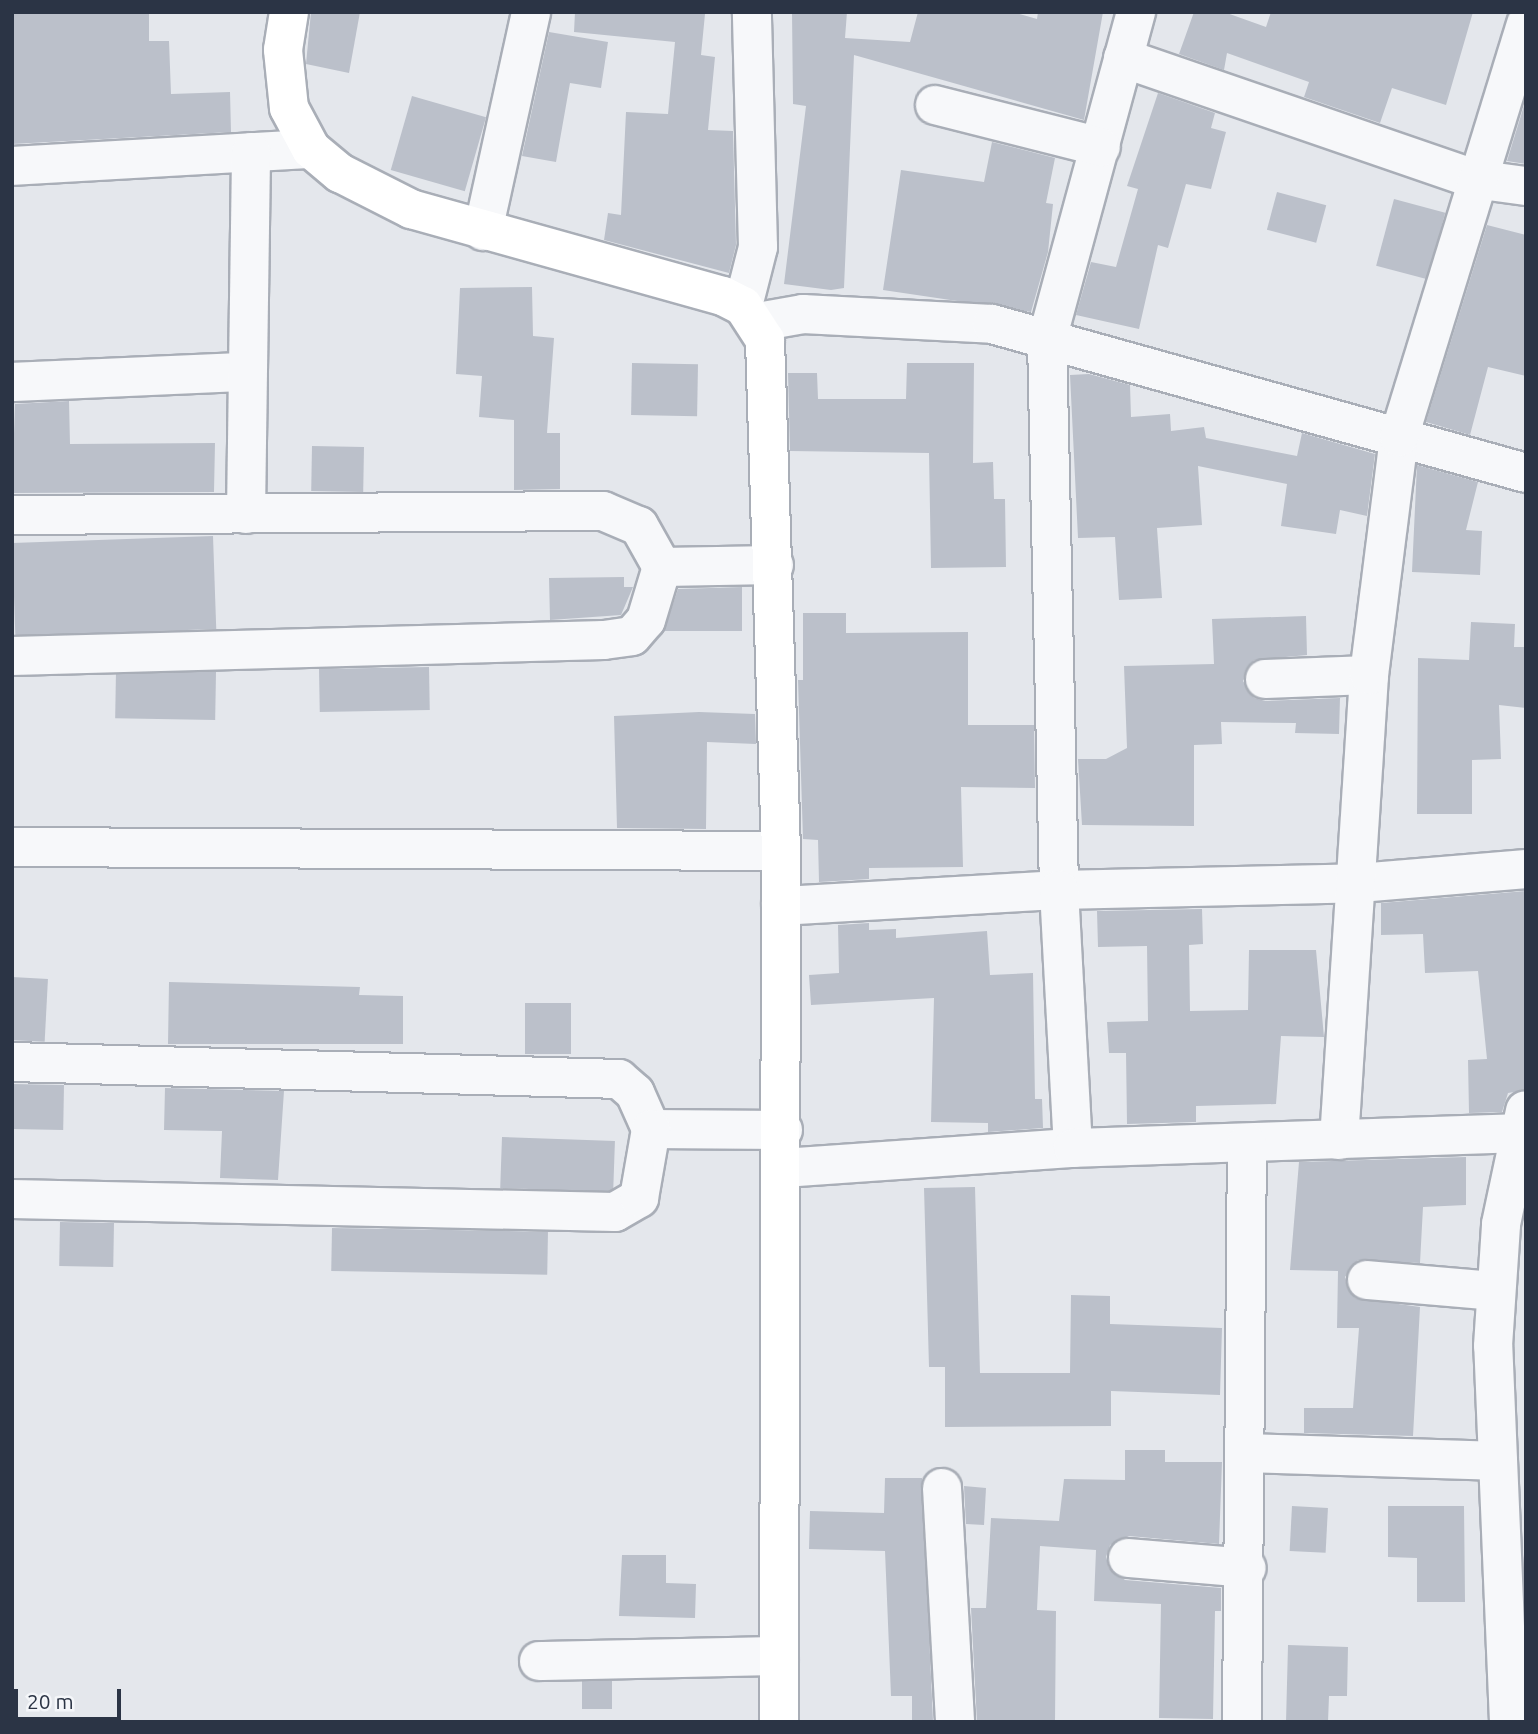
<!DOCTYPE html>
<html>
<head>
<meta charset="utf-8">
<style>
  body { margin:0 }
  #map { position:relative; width:1538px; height:1734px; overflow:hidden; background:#e4e7ec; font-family:Ubuntu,sans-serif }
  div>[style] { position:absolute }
  .building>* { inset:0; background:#bbc0ca; transform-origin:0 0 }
  .roads { filter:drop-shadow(2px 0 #a9aeb7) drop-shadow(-2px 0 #a9aeb7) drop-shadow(0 2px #a9aeb7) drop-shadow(0 -2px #a9aeb7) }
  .minor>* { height:38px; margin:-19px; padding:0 19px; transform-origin:19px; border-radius:19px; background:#f7f8fa }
  .secondary>* { height:38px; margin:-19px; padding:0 19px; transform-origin:19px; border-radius:19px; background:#fff }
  span { translate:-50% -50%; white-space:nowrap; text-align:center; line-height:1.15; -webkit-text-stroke:5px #f4f6f9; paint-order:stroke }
  .frame { position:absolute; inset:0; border:14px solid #2b3445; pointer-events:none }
  .scale { position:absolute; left:14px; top:1689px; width:107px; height:32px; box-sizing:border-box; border:4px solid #2b3445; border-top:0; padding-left:9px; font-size:21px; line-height:24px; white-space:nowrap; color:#2b3445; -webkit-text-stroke:5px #f4f6f9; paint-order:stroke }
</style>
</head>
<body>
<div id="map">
  <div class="building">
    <div style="clip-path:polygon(12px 12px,149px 12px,149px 41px,169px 41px,171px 94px,230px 92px,231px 132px,12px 144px)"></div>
    <div style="clip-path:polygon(311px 12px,360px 12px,349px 73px,306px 64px)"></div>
    <div style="clip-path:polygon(575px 12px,705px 14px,701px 55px,715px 57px,708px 130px,733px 131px,736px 245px,729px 273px,604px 240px,608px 213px,621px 215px,626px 112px,668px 114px,675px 42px,574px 32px)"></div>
    <div style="clip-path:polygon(792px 12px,847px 12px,845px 38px,910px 42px,918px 12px,1012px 12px,1037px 19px,1038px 12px,1103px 12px,1084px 120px,854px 55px,844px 288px,831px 290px,784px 284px,806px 106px,793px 104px)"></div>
    <div style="clip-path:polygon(1194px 12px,1224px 12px,1266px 27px,1271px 12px,1473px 12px,1446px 105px,1392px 88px,1380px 123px,1304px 97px,1309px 82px,1227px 53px,1224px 70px,1179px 54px)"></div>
    <div style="clip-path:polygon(549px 32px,608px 42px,601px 88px,570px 83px,556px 162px,522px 156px)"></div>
    <div style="clip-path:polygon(1158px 93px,1215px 113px,1211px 128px,1226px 132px,1211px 189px,1186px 184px,1168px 248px,1158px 245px,1139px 329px,1076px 315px,1091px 262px,1116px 267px,1138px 189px,1127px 186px)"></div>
    <div style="left:412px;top:96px;width:77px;height:77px;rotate:16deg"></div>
    <div style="clip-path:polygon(1526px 99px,1526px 164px,1507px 161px)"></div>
    <div style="clip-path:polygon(992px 142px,1055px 158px,1046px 203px,1053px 204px,1048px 252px,1031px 312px,883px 290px,901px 170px,984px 182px)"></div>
    <div style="left:1277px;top:192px;width:51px;height:39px;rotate:15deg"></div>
    <div style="left:1394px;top:199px;width:53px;height:69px;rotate:15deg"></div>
    <div style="clip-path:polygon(1487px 225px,1526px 235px,1526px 376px,1488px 367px,1470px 435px,1426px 422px)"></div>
    <div style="clip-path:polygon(532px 287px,533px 336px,554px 338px,547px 433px,560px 433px,560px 489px,514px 490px,514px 420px,479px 417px,482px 376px,456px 374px,460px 288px)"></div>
    <div style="left:632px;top:363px;width:66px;height:52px;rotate:1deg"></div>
    <div style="clip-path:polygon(907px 363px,974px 363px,973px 463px,993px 462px,994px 499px,1005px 499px,1006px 567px,931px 568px,929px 453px,790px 451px,788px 373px,817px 373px,818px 399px,906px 399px)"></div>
    <div style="clip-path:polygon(1089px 374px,1130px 385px,1131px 417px,1170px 414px,1171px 431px,1204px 427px,1206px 438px,1297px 456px,1302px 433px,1375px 454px,1367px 516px,1340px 510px,1336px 534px,1281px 526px,1287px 484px,1198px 466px,1202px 525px,1157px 528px,1162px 598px,1119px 600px,1115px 537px,1078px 538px,1070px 375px)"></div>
    <div style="clip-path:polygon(69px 401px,70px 444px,215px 443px,214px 492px,12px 493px,15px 404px)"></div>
    <div style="left:312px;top:446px;width:52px;height:45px;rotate:1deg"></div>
    <div style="clip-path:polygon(1417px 465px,1478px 482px,1466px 530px,1482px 531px,1480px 575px,1412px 572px)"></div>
    <div style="left:213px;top:536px;width:93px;height:201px;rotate:88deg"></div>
    <div style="clip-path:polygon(624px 577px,624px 587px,633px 587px,621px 615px,550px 620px,549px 578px)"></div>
    <div style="clip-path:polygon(742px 587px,742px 631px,664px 631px,678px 589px)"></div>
    <div style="clip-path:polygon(803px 613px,846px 613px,846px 633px,968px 632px,968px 725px,1034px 725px,1035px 788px,961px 787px,963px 867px,869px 868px,869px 879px,819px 882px,818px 840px,803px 839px,798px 680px,803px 680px)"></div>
    <div style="clip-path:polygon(1306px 616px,1307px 655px,1254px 660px,1243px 681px,1254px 698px,1265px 701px,1340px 698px,1339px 734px,1295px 733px,1296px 723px,1221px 722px,1222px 744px,1194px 745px,1194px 826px,1082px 825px,1078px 759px,1106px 759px,1127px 748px,1124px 666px,1214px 664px,1212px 619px)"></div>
    <div style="clip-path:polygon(1471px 622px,1515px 624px,1514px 647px,1526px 647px,1526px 708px,1499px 705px,1501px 759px,1472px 760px,1472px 814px,1417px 814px,1418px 658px,1469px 660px)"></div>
    <div style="left:429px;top:667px;width:43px;height:110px;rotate:89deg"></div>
    <div style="left:216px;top:672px;width:48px;height:100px;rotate:91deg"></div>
    <div style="clip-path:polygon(699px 712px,755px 714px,756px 744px,707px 742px,706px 829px,617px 828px,614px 716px)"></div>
    <div style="clip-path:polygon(1526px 891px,1526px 1090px,1508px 1093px,1502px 1112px,1469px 1113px,1468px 1060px,1487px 1059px,1478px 971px,1425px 973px,1423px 934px,1381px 935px,1381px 903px)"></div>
    <div style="clip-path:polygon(1202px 909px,1203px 944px,1189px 945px,1190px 1011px,1248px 1010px,1249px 950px,1316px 950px,1324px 1037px,1281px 1036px,1276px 1104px,1196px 1106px,1196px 1122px,1127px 1124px,1126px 1053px,1109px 1053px,1107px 1022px,1148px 1021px,1147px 946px,1098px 947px,1097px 911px)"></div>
    <div style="clip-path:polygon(869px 923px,869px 930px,896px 929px,896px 938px,987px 931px,990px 975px,1033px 973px,1035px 1099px,1042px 1099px,1043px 1128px,988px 1132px,988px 1123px,931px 1122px,934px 998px,811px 1005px,809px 975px,839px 973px,838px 925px)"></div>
    <div style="left:12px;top:977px;width:36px;height:63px;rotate:3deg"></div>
    <div style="clip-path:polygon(169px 982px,360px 987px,359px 995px,403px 996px,403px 1044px,168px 1044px)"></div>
    <div style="left:525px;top:1003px;width:46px;height:51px"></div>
    <div style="left:12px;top:1084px;width:52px;height:45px;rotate:1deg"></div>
    <div style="clip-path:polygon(165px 1088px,284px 1091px,278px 1180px,220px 1178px,222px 1131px,164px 1130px)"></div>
    <div style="left:502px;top:1137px;width:113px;height:51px;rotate:2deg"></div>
    <div style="clip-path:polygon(1466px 1157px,1466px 1205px,1423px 1207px,1420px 1263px,1358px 1260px,1345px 1277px,1355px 1298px,1420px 1307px,1413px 1436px,1304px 1433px,1304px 1408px,1353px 1408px,1359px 1328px,1337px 1328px,1338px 1271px,1290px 1270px,1299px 1162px)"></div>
    <div style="clip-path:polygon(975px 1187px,980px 1373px,1070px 1373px,1071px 1295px,1110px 1296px,1110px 1324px,1222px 1328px,1220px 1395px,1111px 1391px,1111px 1426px,945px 1427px,945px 1367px,929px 1367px,924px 1188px)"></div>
    <div style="left:60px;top:1222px;width:54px;height:44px;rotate:1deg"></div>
    <div style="left:332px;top:1228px;width:216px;height:43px;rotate:1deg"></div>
    <div style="clip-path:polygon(1125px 1450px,1165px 1450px,1165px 1462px,1222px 1462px,1219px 1544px,1129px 1536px,1110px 1545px,1106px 1557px,1109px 1568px,1125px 1580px,1221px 1588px,1221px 1611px,1215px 1611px,1213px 1719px,1159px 1718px,1161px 1604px,1094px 1601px,1096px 1550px,1040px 1546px,1037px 1610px,1056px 1611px,1055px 1722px,977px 1722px,971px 1608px,986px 1608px,991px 1518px,1059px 1521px,1064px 1479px,1125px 1480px)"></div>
    <div style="clip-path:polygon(885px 1478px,922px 1478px,933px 1721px,912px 1720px,912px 1696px,891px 1696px,885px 1551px,809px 1549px,810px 1511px,884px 1513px)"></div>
    <div style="clip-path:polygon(964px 1486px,986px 1488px,984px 1525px,966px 1524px)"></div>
    <div style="left:1292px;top:1506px;width:36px;height:45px;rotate:3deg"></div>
    <div style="clip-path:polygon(1388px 1506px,1464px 1506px,1465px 1602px,1417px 1602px,1417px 1558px,1388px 1557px)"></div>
    <div style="clip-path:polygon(622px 1555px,666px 1555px,666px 1583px,696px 1584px,695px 1618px,619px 1616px)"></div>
    <div style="clip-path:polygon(1288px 1645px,1348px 1647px,1347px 1696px,1329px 1696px,1328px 1722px,1286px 1722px)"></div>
    <div style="left:612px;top:1681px;width:28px;height:30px;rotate:90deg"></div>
  </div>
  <div class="roads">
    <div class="minor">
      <div style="left:1136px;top:12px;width:339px;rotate:105.2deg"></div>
      <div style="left:1047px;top:339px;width:551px;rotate:88.75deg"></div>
      <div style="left:1059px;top:890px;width:300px;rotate:-1.3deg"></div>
      <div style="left:1359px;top:883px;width:168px;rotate:-4.8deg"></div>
      <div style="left:1123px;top:58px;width:371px;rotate:19deg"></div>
      <div style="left:1474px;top:179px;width:52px;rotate:7.7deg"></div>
      <div style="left:935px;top:105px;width:171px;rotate:14.2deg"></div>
      <div style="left:12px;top:166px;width:299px;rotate:-3.3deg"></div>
      <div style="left:483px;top:231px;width:224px;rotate:-77.6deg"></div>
      <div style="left:743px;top:306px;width:61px;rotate:-75.7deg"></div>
      <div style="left:758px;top:247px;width:235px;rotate:-91.5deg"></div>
      <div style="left:758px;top:322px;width:46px;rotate:-10.1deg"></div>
      <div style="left:803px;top:314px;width:189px;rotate:3deg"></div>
      <div style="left:992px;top:324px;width:554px;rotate:15.59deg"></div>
      <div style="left:12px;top:382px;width:233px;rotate:-2.5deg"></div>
      <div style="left:246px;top:514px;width:362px;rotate:-89.2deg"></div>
      <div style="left:12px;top:515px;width:591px;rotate:-0.39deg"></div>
      <div style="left:603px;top:511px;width:39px;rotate:23deg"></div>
      <div style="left:639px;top:526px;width:47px;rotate:60.7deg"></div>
      <div style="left:662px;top:567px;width:112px;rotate:-1deg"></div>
      <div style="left:12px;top:656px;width:592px;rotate:-1.55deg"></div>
      <div style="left:604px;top:640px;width:28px;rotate:-8deg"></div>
      <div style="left:632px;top:636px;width:21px;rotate:-49deg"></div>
      <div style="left:646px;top:620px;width:55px;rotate:-73.2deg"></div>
      <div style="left:1265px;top:679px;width:104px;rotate:-2.2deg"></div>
      <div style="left:12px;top:847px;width:769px;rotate:0.3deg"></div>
      <div style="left:781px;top:906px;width:278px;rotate:-3.3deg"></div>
      <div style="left:1059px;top:890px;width:258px;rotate:86.9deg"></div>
      <div style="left:12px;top:1062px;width:607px;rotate:1.6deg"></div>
      <div style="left:619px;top:1079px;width:21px;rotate:41deg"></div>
      <div style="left:635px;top:1093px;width:39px;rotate:66deg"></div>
      <div style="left:651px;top:1129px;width:132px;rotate:0.4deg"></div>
      <div style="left:1339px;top:1140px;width:466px;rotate:-86.3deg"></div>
      <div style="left:1369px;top:675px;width:240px;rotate:-82.8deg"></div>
      <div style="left:1399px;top:437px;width:432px;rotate:-72.9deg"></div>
      <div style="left:784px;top:1168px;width:290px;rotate:-4deg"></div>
      <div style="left:1073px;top:1148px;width:446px;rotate:-1.9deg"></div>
      <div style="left:12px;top:1199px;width:603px;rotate:1.24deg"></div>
      <div style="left:615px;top:1212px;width:28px;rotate:-30deg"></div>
      <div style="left:639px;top:1198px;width:70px;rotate:-80.1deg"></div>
      <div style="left:1367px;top:1280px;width:128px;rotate:4.9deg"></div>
      <div style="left:1248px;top:1453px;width:250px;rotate:1.8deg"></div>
      <div style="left:942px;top:1488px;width:234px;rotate:86.8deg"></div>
      <div style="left:1128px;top:1558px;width:119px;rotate:4.8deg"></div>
      <div style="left:539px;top:1661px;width:240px;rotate:-1.2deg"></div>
      <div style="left:1242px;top:1722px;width:579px;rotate:-89.51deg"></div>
      <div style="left:1509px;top:1722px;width:376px;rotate:-92.4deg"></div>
      <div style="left:1493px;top:1346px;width:122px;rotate:-86.2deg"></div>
      <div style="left:1501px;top:1224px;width:116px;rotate:-78deg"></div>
    </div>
    <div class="secondary">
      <div style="left:289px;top:12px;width:38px;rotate:99deg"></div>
      <div style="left:283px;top:50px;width:58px;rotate:84.1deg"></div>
      <div style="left:289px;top:108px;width:47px;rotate:61.8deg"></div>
      <div style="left:311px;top:149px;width:38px;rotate:40deg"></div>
      <div style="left:340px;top:173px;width:80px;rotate:26.9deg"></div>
      <div style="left:411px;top:209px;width:324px;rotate:15.6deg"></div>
      <div style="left:723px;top:296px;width:22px;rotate:27deg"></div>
      <div style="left:743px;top:306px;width:40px;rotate:57.1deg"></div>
      <div style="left:765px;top:340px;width:511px;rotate:88.21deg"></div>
      <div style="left:781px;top:851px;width:871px;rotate:90.13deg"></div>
    </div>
  </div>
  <div class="frame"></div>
  <div class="scale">20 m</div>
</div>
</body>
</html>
